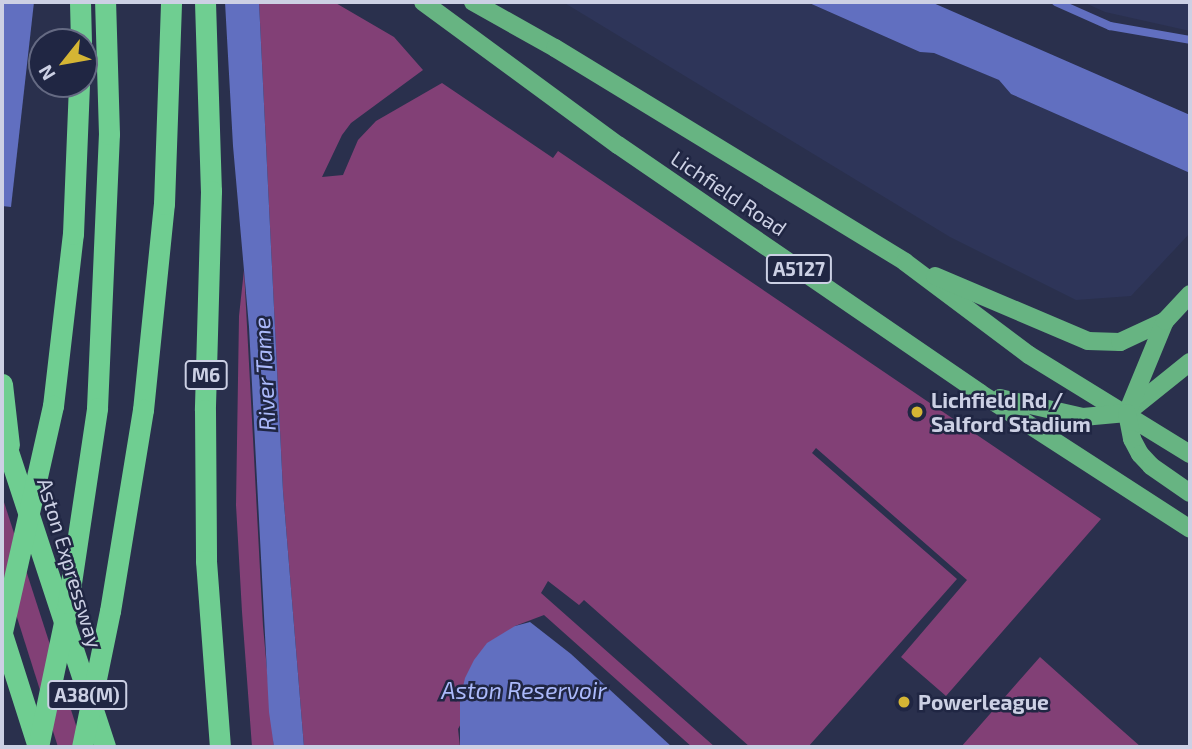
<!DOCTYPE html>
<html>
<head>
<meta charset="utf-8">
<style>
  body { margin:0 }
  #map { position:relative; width:1192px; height:749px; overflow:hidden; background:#2a304d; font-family:"Exo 2",sans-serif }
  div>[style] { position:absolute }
  .built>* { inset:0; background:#2e3559 }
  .green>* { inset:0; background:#824076 }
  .water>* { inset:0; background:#616fc0 }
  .stream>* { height:8px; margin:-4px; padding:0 4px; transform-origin:4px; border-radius:4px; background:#616fc0 }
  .major>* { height:18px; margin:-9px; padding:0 9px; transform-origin:9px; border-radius:9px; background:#67b482 }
  .highway>* { height:21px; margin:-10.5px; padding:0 10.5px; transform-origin:10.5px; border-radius:10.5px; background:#6fce91 }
  .highway-bridge>* { height:21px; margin:-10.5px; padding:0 10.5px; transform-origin:10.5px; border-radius:10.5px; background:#6fce91 }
  .dots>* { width:19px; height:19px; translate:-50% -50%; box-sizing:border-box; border:4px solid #202643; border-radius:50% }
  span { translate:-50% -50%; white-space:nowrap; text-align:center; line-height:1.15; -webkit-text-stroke:5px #202643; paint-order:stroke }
  .shield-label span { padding:2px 5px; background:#202643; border:2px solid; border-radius:5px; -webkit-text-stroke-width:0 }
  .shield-label { font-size:19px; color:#ccd0e4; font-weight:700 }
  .street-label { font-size:21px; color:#ccd0e4 }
  .poi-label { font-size:21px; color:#ccd0e4; font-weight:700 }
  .left { translate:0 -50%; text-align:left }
  .water-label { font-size:23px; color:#acbafb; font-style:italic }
  .frame { position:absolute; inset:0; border:4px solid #ccd0e4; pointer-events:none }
  .north { position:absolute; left:28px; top:28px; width:70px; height:70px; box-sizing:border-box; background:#202643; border:2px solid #656a83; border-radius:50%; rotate:239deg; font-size:19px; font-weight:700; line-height:28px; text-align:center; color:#ccd0e4 }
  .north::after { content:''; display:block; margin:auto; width:24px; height:32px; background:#d5b534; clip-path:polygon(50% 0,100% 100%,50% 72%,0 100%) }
</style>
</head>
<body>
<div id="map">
  <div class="built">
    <div style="clip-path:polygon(563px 2px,807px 2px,920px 52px,934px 53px,1000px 80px,1011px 94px,1190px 173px,1190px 233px,1131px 296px,1076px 300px,950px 237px)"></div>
    <div style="clip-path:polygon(1083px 2px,1190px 2px,1190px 31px,1105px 12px)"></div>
  </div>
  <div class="green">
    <div style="clip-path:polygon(259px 2px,334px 2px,394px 37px,423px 70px,351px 123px,342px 135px,322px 177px,343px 175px,358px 140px,376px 121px,442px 83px,553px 158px,558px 151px,1101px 519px,946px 696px,901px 657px,967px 580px,816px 448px,812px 453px,957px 579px,808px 747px,750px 747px,584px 600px,579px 605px,548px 581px,541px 593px,715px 747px,692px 747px,544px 615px,515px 626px,458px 729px,460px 747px,304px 747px,283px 491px)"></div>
    <div style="clip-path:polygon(244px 270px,263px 626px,274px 747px,252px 747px,242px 612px,236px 505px,239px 316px)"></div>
    <div style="clip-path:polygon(2px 496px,83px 747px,58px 747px,2px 570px)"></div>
    <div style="clip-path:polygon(1040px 657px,1107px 717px,1141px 747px,961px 747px)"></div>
  </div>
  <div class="water">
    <div style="clip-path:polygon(2px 2px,34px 2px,11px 207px,2px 206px)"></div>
    <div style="clip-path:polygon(225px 2px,259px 2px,283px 491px,304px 747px,274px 747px,269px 712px,249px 327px,233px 146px)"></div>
    <div style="clip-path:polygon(807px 2px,931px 2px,1190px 115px,1190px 173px,1011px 94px,999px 80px,934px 53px,920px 52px)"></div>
    <div style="clip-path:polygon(530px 622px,571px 654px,672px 747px,460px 747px,460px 700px,465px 678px,474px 660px,487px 643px,515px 626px)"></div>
  </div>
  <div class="stream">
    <div style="left:1056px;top:2px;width:59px;rotate:24deg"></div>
    <div style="left:1110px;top:26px;width:81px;rotate:9.9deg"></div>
  </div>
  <div class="major">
    <div style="left:423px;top:2px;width:242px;rotate:36.3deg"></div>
    <div style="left:618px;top:145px;width:439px;rotate:34.4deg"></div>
    <div style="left:980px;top:393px;width:250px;rotate:32.9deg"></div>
    <div style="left:473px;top:2px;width:94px;rotate:29.3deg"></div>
    <div style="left:555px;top:48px;width:410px;rotate:31.4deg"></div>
    <div style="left:905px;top:262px;width:155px;rotate:36.9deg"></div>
    <div style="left:1029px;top:355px;width:189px;rotate:31.6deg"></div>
    <div style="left:935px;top:276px;width:166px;rotate:23deg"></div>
    <div style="left:1088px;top:341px;width:32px;rotate:2deg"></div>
    <div style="left:1120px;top:342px;width:50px;rotate:-25deg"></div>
    <div style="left:1000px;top:398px;width:85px;rotate:12.9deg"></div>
    <div style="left:1083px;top:417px;width:44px;rotate:-5.2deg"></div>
    <div style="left:1129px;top:411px;width:78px;rotate:-38.8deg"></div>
    <div style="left:1127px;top:413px;width:100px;rotate:-67.6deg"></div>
    <div style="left:1165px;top:321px;width:37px;rotate:-47deg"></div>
    <div style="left:1127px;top:413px;width:26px;rotate:79deg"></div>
    <div style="left:1132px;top:439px;width:17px;rotate:62deg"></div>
    <div style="left:1140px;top:454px;width:16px;rotate:47deg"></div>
    <div style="left:1151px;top:466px;width:47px;rotate:34.7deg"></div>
  </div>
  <div class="highway">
    <div style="left:80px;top:2px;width:40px;rotate:88.6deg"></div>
    <div style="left:205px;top:2px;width:189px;rotate:88.2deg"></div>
    <div style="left:211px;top:191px;width:219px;rotate:91.6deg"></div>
    <div style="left:205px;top:410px;width:151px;rotate:89.6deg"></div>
    <div style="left:206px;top:561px;width:187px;rotate:85.7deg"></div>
    <div style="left:2px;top:384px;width:61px;rotate:83.5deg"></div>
    <div style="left:53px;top:406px;width:173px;rotate:-83.4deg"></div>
    <div style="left:73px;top:234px;width:150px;rotate:-87.7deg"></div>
    <div style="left:97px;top:408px;width:274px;rotate:-87.5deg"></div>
    <div style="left:109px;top:134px;width:132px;rotate:-91.7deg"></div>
    <div style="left:143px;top:410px;width:207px;rotate:-84.2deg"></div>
    <div style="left:164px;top:204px;width:202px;rotate:-88deg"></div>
    <div style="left:2px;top:433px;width:330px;rotate:71.8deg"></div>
    <div style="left:2px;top:634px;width:119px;rotate:72.3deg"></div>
  </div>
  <div class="highway-bridge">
    <div style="left:2px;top:632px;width:232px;rotate:-77.3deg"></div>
    <div style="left:38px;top:747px;width:147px;rotate:-78.2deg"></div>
    <div style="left:68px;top:603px;width:197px;rotate:-81.5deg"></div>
    <div style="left:82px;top:747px;width:139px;rotate:-78.4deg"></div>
    <div style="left:110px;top:611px;width:204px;rotate:-80.7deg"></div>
  </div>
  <div class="dots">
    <div style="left:917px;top:412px;background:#d5b534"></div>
    <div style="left:904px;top:702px;background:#d5b534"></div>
  </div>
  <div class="shield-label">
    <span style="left:799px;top:269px">A5127</span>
    <span style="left:206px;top:375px">M6</span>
    <span style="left:87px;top:695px">A38(M)</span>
  </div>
  <div class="street-label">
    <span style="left:729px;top:193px;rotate:34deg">Lichfield Road</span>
    <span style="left:70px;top:563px;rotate:73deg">Aston Expressway</span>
  </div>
  <div class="poi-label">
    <span class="left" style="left:931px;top:412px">Lichfield Rd /<br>Salford Stadium</span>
    <span class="left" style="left:918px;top:702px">Powerleague</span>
  </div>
  <div class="water-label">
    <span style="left:264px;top:374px;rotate:-93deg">River Tame</span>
    <span style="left:524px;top:690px">Aston Reservoir</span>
  </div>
  <div class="frame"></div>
  <div class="north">N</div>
</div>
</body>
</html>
